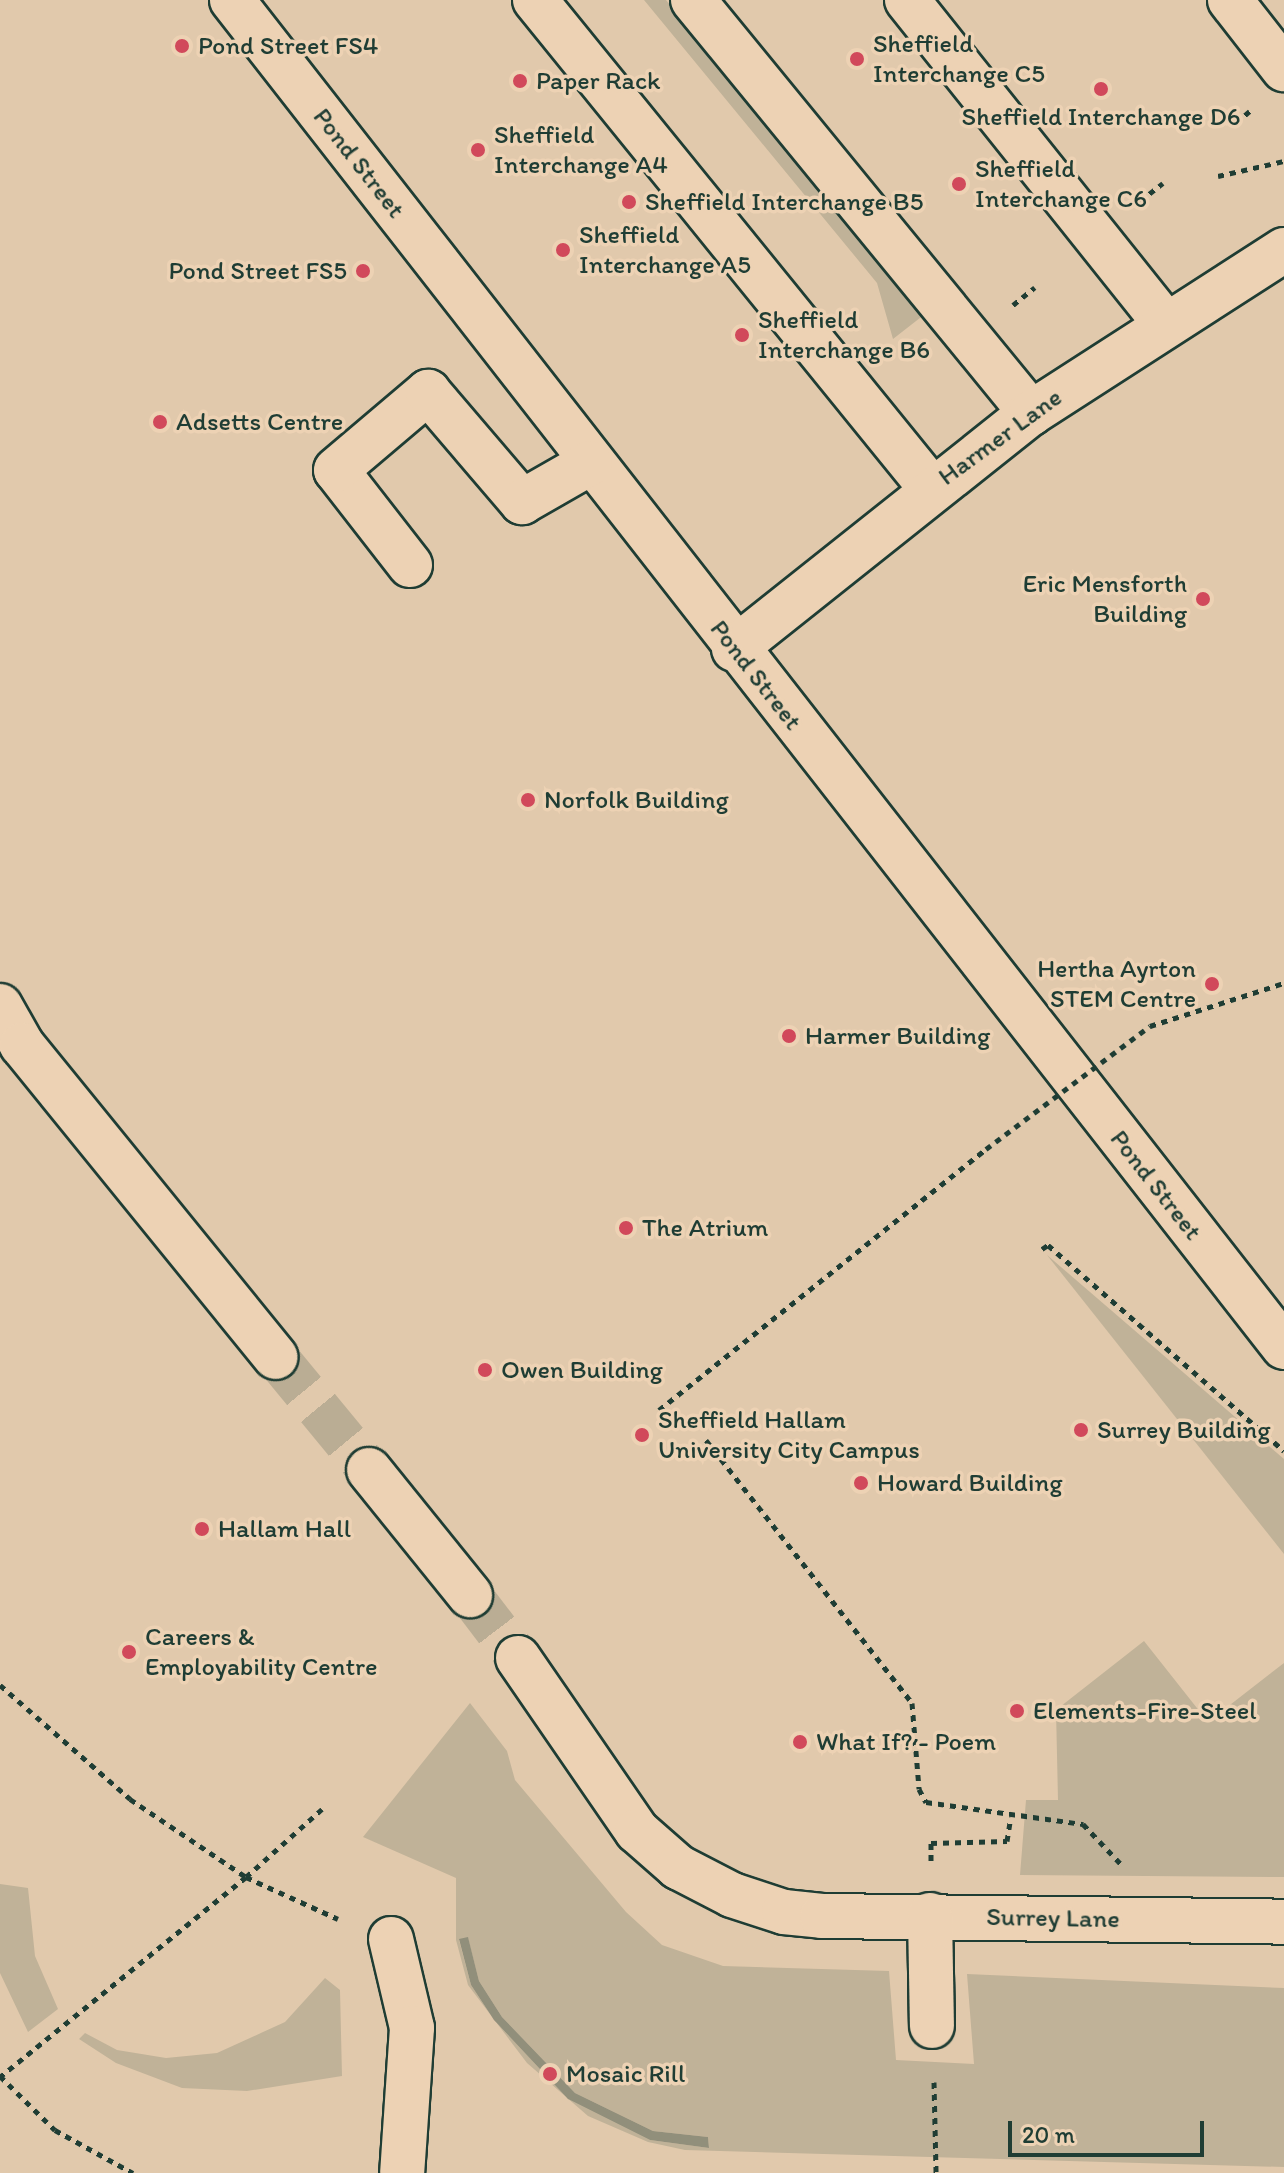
<!DOCTYPE html>
<html>
<head>
<meta charset="utf-8">
<style>
  body { margin:0 }
  #map { position:relative; width:1284px; height:2173px; overflow:hidden; background:#e1c9ac; font-family:Itim,sans-serif }
  div>[style] { position:absolute }
  .green>* { inset:0; background:#c0b298 }
  .water>* { inset:0; background:#918f7b }
  .minor-tunnel>* { height:44px; margin-top:-22px; transform-origin:0; background:repeating-linear-gradient(90deg,#baad94 0 44px,transparent 0 66px) }
  .path>* { height:5px; margin-top:-2.5px; transform-origin:0; background:repeating-linear-gradient(90deg,#1f3d34 0 6px,transparent 0 12px) }
  .roads { filter:drop-shadow(2px 0 #1f3d34) drop-shadow(-2px 0 #1f3d34) drop-shadow(0 2px #1f3d34) drop-shadow(0 -2px #1f3d34) }
  .minor>* { height:44px; margin:-22px; padding:0 22px; transform-origin:22px; border-radius:22px; background:#edd2b4 }
  .path-bridge>* { height:5px; margin-top:-2.5px; transform-origin:0; background:repeating-linear-gradient(90deg,#1f3d34 0 6px,transparent 0 12px) }
  .dots>* { width:22px; height:22px; translate:-50% -50%; box-sizing:border-box; border:4px solid #edd2b4; border-radius:50% }
  span { translate:-50% -50%; white-space:nowrap; text-align:center; line-height:1.15; -webkit-text-stroke:7px #edd2b4; paint-order:stroke }
  .poi-label { font-size:26px; color:#1f3d34 }
  .left { translate:0 -50%; text-align:left }
  .right { translate:-100% -50%; text-align:right }
  .street-label { font-size:26px; color:#1f3d34 }
  .scale { position:absolute; left:1008px; top:2121px; width:196px; height:36px; box-sizing:border-box; border:4px solid #1f3d34; border-top:0; padding-left:10px; font-size:24px; line-height:28px; white-space:nowrap; color:#1f3d34; -webkit-text-stroke:6px #edd2b4; paint-order:stroke }
</style>
</head>
<body>
<div id="map">
  <div class="green">
    <div style="clip-path:polygon(644px 0,666px 0,925px 314px,893px 339px,877px 283px)"></div>
    <div style="clip-path:polygon(1047px 1255px,1284px 1459px,1284px 1554px)"></div>
    <div style="clip-path:polygon(1144px 1641px,1208px 1722px,1284px 1663px,1284px 1877px,1020px 1875px,1026px 1800px,1058px 1800px,1056px 1710px)"></div>
    <div style="clip-path:polygon(evenodd,470px 1703px,507px 1751px,515px 1780px,626px 1912px,662px 1945px,723px 1966px,889px 1971px,896px 2060px,974px 2064px,967px 1974px,1284px 1988px,1284px 2167px,685px 2150px,648px 2142px,588px 2116px,527px 2063px,468px 1985px,456px 1940px,456px 1878px,363px 1837px,470px 1703px,468px 1938px,479px 1981px,502px 2017px,575px 2093px,653px 2131px,708px 2137px,709px 2148px,650px 2140px,568px 2099px,494px 2020px,471px 1985px,459px 1940px,468px 1938px)"></div>
    <div style="clip-path:polygon(0 1884px,28px 1888px,35px 1956px,58px 2009px,28px 2032px,0 1973px)"></div>
    <div style="clip-path:polygon(325px 1978px,340px 1990px,342px 2076px,247px 2091px,182px 2088px,116px 2063px,79px 2039px,85px 2033px,117px 2050px,166px 2058px,217px 2053px,285px 2022px)"></div>
  </div>
  <div class="water">
    <div style="clip-path:polygon(468px 1937px,479px 1981px,502px 2017px,575px 2093px,653px 2131px,708px 2137px,709px 2148px,650px 2140px,568px 2099px,494px 2020px,471px 1985px,459px 1939px)"></div>
  </div>
  <div class="minor-tunnel">
    <div style="left:276px;top:1357px;width:146px;rotate:50.5deg"></div>
    <div style="left:470px;top:1595px;width:79px;rotate:52.7deg"></div>
  </div>
  <div class="path">
    <div style="left:1236px;top:123px;width:18px;rotate:-41deg"></div>
    <div style="left:1218px;top:176px;width:68px;rotate:-12.8deg"></div>
    <div style="left:1140px;top:201px;width:29px;rotate:-38deg"></div>
    <div style="left:1013px;top:305px;width:28px;rotate:-39deg"></div>
    <div style="left:1150px;top:1026px;width:141px;rotate:-17.8deg"></div>
    <div style="left:1042px;top:1249px;width:7px;rotate:-34deg"></div>
    <div style="left:1048px;top:1245px;width:313px;rotate:41.1deg"></div>
    <div style="left:659px;top:1410px;width:418px;rotate:-38.6deg"></div>
    <div style="left:706px;top:1440px;width:334px;rotate:51.9deg"></div>
    <div style="left:912px;top:1703px;width:86px;rotate:85.3deg"></div>
    <div style="left:919px;top:1789px;width:15px;rotate:62deg"></div>
    <div style="left:926px;top:1802px;width:159px;rotate:8deg"></div>
    <div style="left:1083px;top:1824px;width:54px;rotate:46.5deg"></div>
    <div style="left:0;top:1685px;width:173px;rotate:41.2deg"></div>
    <div style="left:130px;top:1799px;width:140px;rotate:33.9deg"></div>
    <div style="left:246px;top:1877px;width:317px;rotate:140.9deg"></div>
    <div style="left:322px;top:1809px;width:102px;rotate:138.2deg"></div>
    <div style="left:246px;top:1877px;width:101px;rotate:24.5deg"></div>
    <div style="left:931px;top:1861px;width:18px;rotate:-90deg"></div>
    <div style="left:931px;top:1843px;width:76px;rotate:-1.5deg"></div>
    <div style="left:1007px;top:1841px;width:24px;rotate:-81deg"></div>
    <div style="left:0;top:2076px;width:77px;rotate:44.5deg"></div>
    <div style="left:55px;top:2130px;width:89px;rotate:28.9deg"></div>
    <div style="left:934px;top:2082px;width:91px;rotate:88.7deg"></div>
  </div>
  <div class="roads">
    <div class="minor">
      <div style="left:232px;top:0;width:1709px;rotate:52.01deg"></div>
      <div style="left:535px;top:0;width:627px;rotate:50.95deg"></div>
      <div style="left:693px;top:0;width:534px;rotate:50.7deg"></div>
      <div style="left:907px;top:0;width:412px;rotate:51.4deg"></div>
      <div style="left:1230px;top:0;width:88px;rotate:52deg"></div>
      <div style="left:410px;top:565px;width:120px;rotate:-127.9deg"></div>
      <div style="left:336px;top:470px;width:121px;rotate:-40.3deg"></div>
      <div style="left:428px;top:392px;width:145px;rotate:49.5deg"></div>
      <div style="left:522px;top:502px;width:78px;rotate:-29.8deg"></div>
      <div style="left:734px;top:649px;width:379px;rotate:-38.5deg"></div>
      <div style="left:1031px;top:413px;width:301px;rotate:-32.8deg"></div>
      <div style="left:0;top:1006px;width:45px;rotate:60.6deg"></div>
      <div style="left:22px;top:1045px;width:402px;rotate:50.9deg"></div>
      <div style="left:369px;top:1470px;width:161px;rotate:51.1deg"></div>
      <div style="left:518px;top:1658px;width:210px;rotate:55.5deg"></div>
      <div style="left:637px;top:1831px;width:55px;rotate:41.3deg"></div>
      <div style="left:678px;top:1867px;width:61px;rotate:27.4deg"></div>
      <div style="left:732px;top:1895px;width:55px;rotate:18.1deg"></div>
      <div style="left:784px;top:1912px;width:38px;rotate:6deg"></div>
      <div style="left:822px;top:1916px;width:462px;rotate:0.7deg"></div>
      <div style="left:930px;top:1915px;width:111px;rotate:89deg"></div>
      <div style="left:391px;top:1939px;width:91px;rotate:76.7deg"></div>
      <div style="left:412px;top:2028px;width:145px;rotate:93.9deg"></div>
    </div>
  </div>
  <div class="path-bridge">
    <div style="left:986px;top:1149px;width:205px;rotate:-36.9deg"></div>
  </div>
  <div class="dots">
    <div style="left:182px;top:46px;background:#d1495b"></div>
    <div style="left:857px;top:59px;background:#d1495b"></div>
    <div style="left:520px;top:81px;background:#d1495b"></div>
    <div style="left:1101px;top:89px;background:#d1495b"></div>
    <div style="left:478px;top:150px;background:#d1495b"></div>
    <div style="left:959px;top:184px;background:#d1495b"></div>
    <div style="left:629px;top:202px;background:#d1495b"></div>
    <div style="left:563px;top:250px;background:#d1495b"></div>
    <div style="left:363px;top:271px;background:#d1495b"></div>
    <div style="left:742px;top:335px;background:#d1495b"></div>
    <div style="left:160px;top:422px;background:#d1495b"></div>
    <div style="left:1203px;top:599px;background:#d1495b"></div>
    <div style="left:528px;top:800px;background:#d1495b"></div>
    <div style="left:1212px;top:984px;background:#d1495b"></div>
    <div style="left:789px;top:1036px;background:#d1495b"></div>
    <div style="left:626px;top:1228px;background:#d1495b"></div>
    <div style="left:485px;top:1370px;background:#d1495b"></div>
    <div style="left:1081px;top:1430px;background:#d1495b"></div>
    <div style="left:642px;top:1435px;background:#d1495b"></div>
    <div style="left:861px;top:1483px;background:#d1495b"></div>
    <div style="left:202px;top:1529px;background:#d1495b"></div>
    <div style="left:129px;top:1652px;background:#d1495b"></div>
    <div style="left:1017px;top:1711px;background:#d1495b"></div>
    <div style="left:800px;top:1742px;background:#d1495b"></div>
    <div style="left:550px;top:2074px;background:#d1495b"></div>
  </div>
  <div class="poi-label">
    <span class="left" style="left:873px;top:59px">Sheffield<br>Interchange C5</span>
    <span class="left" style="left:198px;top:46px">Pond Street FS4</span>
    <span class="left" style="left:536px;top:81px">Paper Rack</span>
    <span style="left:1101px;top:117px">Sheffield Interchange D6</span>
    <span class="left" style="left:494px;top:150px">Sheffield<br>Interchange A4</span>
    <span class="left" style="left:975px;top:184px">Sheffield<br>Interchange C6</span>
    <span class="left" style="left:645px;top:202px">Sheffield Interchange B5</span>
    <span class="left" style="left:579px;top:250px">Sheffield<br>Interchange A5</span>
    <span class="right" style="left:347px;top:271px">Pond Street FS5</span>
    <span class="left" style="left:758px;top:335px">Sheffield<br>Interchange B6</span>
    <span class="left" style="left:176px;top:422px">Adsetts Centre</span>
    <span class="right" style="left:1187px;top:599px">Eric Mensforth<br>Building</span>
    <span class="left" style="left:544px;top:800px">Norfolk Building</span>
    <span class="right" style="left:1196px;top:984px">Hertha Ayrton<br>STEM Centre</span>
    <span class="left" style="left:805px;top:1036px">Harmer Building</span>
    <span class="left" style="left:642px;top:1228px">The Atrium</span>
    <span class="left" style="left:501px;top:1370px">Owen Building</span>
    <span class="left" style="left:658px;top:1435px">Sheffield Hallam<br>University City Campus</span>
    <span class="left" style="left:1097px;top:1430px">Surrey Building</span>
    <span class="left" style="left:877px;top:1483px">Howard Building</span>
    <span class="left" style="left:218px;top:1529px">Hallam Hall</span>
    <span class="left" style="left:145px;top:1652px">Careers &amp;<br>Employability Centre</span>
    <span class="left" style="left:1033px;top:1711px">Elements-Fire-Steel</span>
    <span class="left" style="left:816px;top:1742px">What If? - Poem</span>
    <span class="left" style="left:566px;top:2074px">Mosaic Rill</span>
  </div>
  <div class="street-label">
    <span style="left:359px;top:163px;rotate:52deg">Pond Street</span>
    <span style="left:1000px;top:437px;rotate:-36deg">Harmer Lane</span>
    <span style="left:756px;top:675px;rotate:52deg">Pond Street</span>
    <span style="left:1156px;top:1185px;rotate:52deg">Pond Street</span>
    <span style="left:1053px;top:1918px;rotate:1deg">Surrey Lane</span>
  </div>
  <div class="scale">20 m</div>
</div>
</body>
</html>
